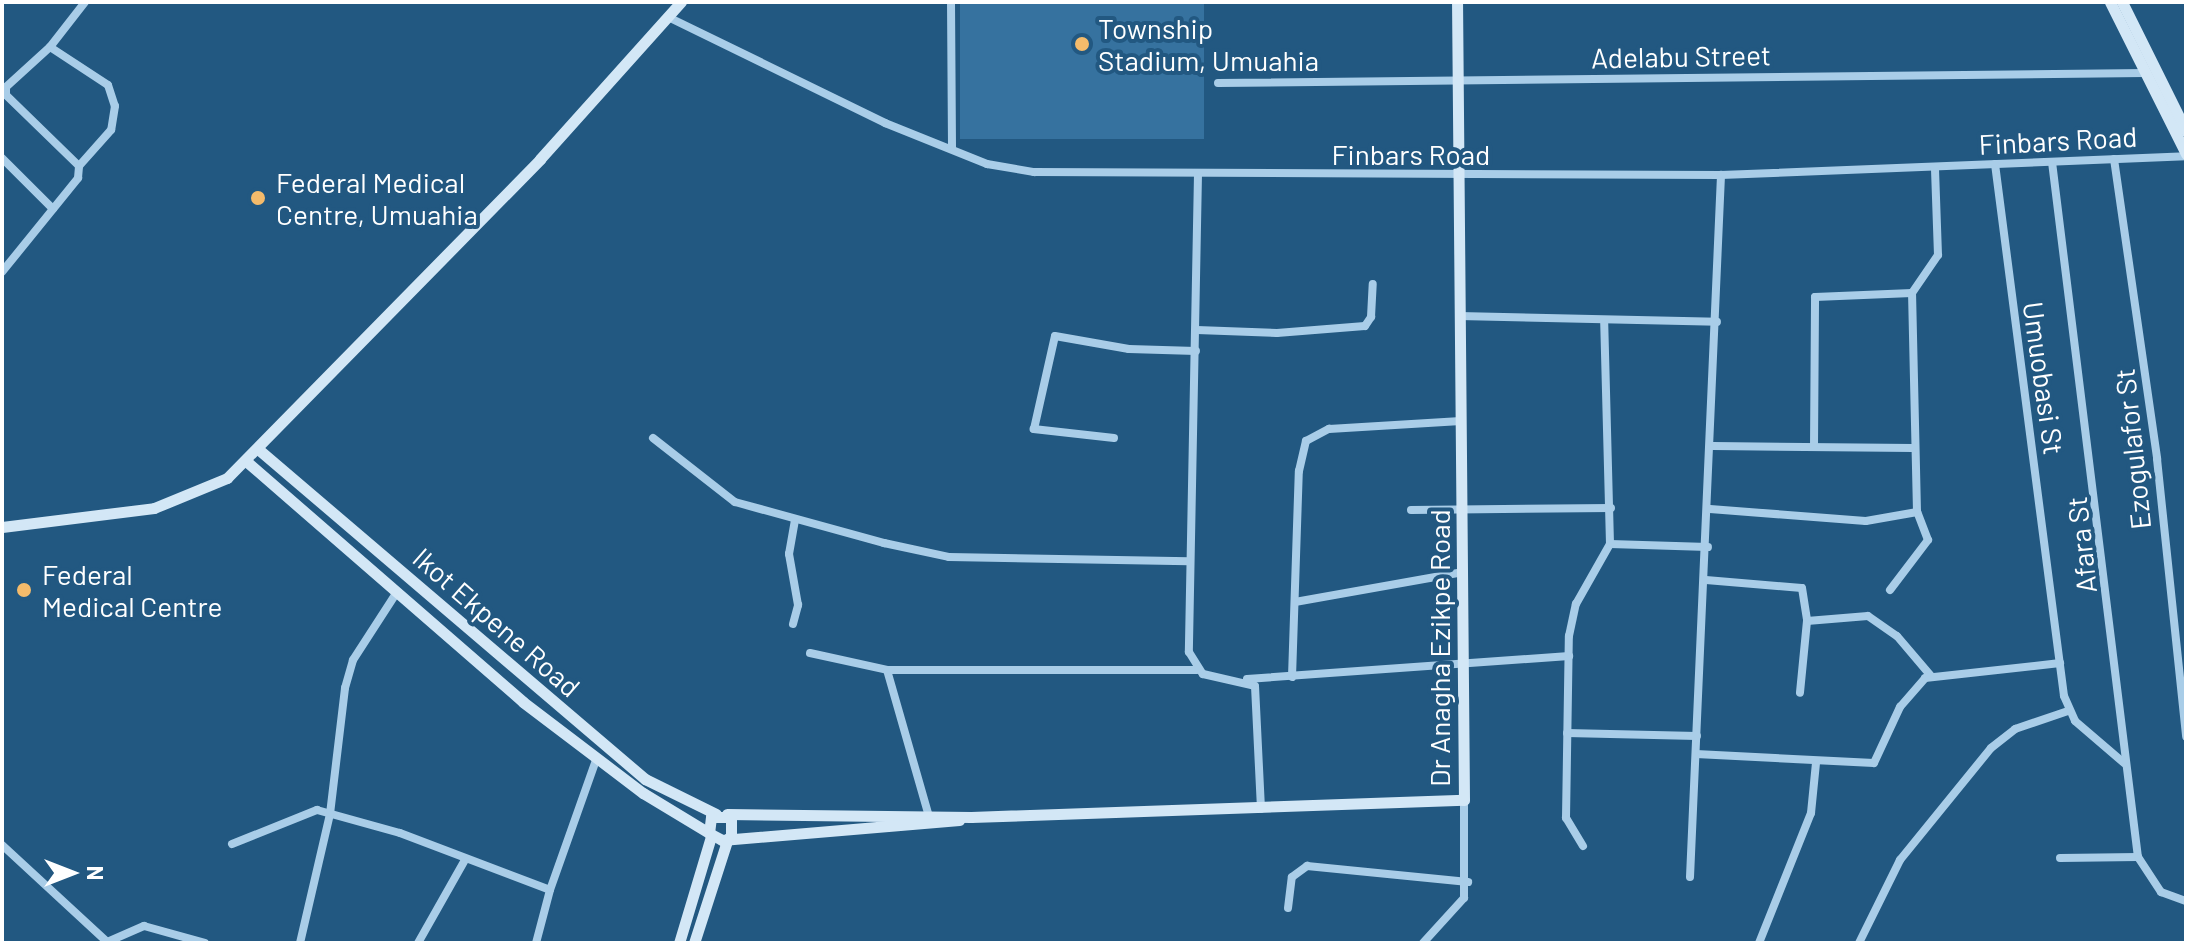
<!DOCTYPE html>
<html>
<head>
<meta charset="utf-8">
<style>
  body { margin:0 }
  #map { position:relative; width:2188px; height:945px; overflow:hidden; background:#225881; font-family:Barlow,sans-serif }
  div>[style] { position:absolute }
  .green>* { inset:0; background:#36729f; transform-origin:0 0 }
  .street>* { height:8px; margin:-4px; padding:0 4px; transform-origin:4px; border-radius:4px; background:#a9cde8 }
  .secondary>* { height:11px; margin:-5.5px; padding:0 5.5px; transform-origin:5.5px; border-radius:5.5px; background:#d3e7f6 }
  .dots>* { width:22px; height:22px; translate:-50% -50%; box-sizing:border-box; border:4px solid #225881; border-radius:50% }
  span { translate:-50% -50%; white-space:nowrap; text-align:center; line-height:1.15; -webkit-text-stroke:8px #225881; paint-order:stroke }
  .poi-label { font-size:28px; color:#fff }
  .left { translate:0 -50%; text-align:left }
  .street-label { font-size:28px; color:#fff }
  .frame { position:absolute; inset:0; border:4px solid #fff; pointer-events:none }
  .north { position:absolute; left:32px; top:833px; width:80px; height:80px; -webkit-text-stroke:6px #225881; paint-order:stroke; rotate:90deg; font-size:22px; font-weight:700; line-height:32px; text-align:center; color:#fff }
  .north::after { content:''; display:block; margin:auto; width:28px; height:36px; background:#fff; clip-path:polygon(50% 0,100% 100%,50% 72%,0 100%) }
</style>
</head>
<body>
<div id="map">
  <div class="green">
    <div style="left:960px;top:2px;width:244px;height:137px"></div>
  </div>
  <div class="street">
    <div style="left:951px;top:2px;width:147px;rotate:89.6deg"></div>
    <div style="left:668px;top:17px;width:242px;rotate:26deg"></div>
    <div style="left:885px;top:123px;width:110px;rotate:21.9deg"></div>
    <div style="left:987px;top:164px;width:48px;rotate:9.7deg"></div>
    <div style="left:1034px;top:172px;width:687px;rotate:0.25deg"></div>
    <div style="left:1721px;top:175px;width:465px;rotate:-2.3deg"></div>
    <div style="left:50px;top:47px;width:69px;rotate:33.2deg"></div>
    <div style="left:108px;top:85px;width:22px;rotate:72deg"></div>
    <div style="left:115px;top:106px;width:24px;rotate:99deg"></div>
    <div style="left:111px;top:130px;width:48px;rotate:131.6deg"></div>
    <div style="left:1218px;top:83px;width:927px;rotate:-0.62deg"></div>
    <div style="left:2px;top:158px;width:72px;rotate:45deg"></div>
    <div style="left:2114px;top:159px;width:303px;rotate:81.8deg"></div>
    <div style="left:2157px;top:459px;width:279px;rotate:84deg"></div>
    <div style="left:2052px;top:162px;width:700px;rotate:82.95deg"></div>
    <div style="left:2138px;top:857px;width:42px;rotate:56.7deg"></div>
    <div style="left:2161px;top:892px;width:27px;rotate:20deg"></div>
    <div style="left:1995px;top:164px;width:536px;rotate:82.61deg"></div>
    <div style="left:2064px;top:696px;width:27px;rotate:66deg"></div>
    <div style="left:2075px;top:721px;width:65px;rotate:40.6deg"></div>
    <div style="left:1198px;top:174px;width:478px;rotate:91.1deg"></div>
    <div style="left:1189px;top:652px;width:26px;rotate:58deg"></div>
    <div style="left:1203px;top:674px;width:53px;rotate:13deg"></div>
    <div style="left:1255px;top:686px;width:123px;rotate:87.2deg"></div>
    <div style="left:2px;top:272px;width:121px;rotate:-51deg"></div>
    <div style="left:78px;top:178px;width:12px;rotate:-85deg"></div>
    <div style="left:79px;top:166px;width:102px;rotate:-135.8deg"></div>
    <div style="left:6px;top:95px;width:8px;rotate:-90deg"></div>
    <div style="left:6px;top:87px;width:59px;rotate:-42.3deg"></div>
    <div style="left:50px;top:47px;width:57px;rotate:-52.1deg"></div>
    <div style="left:1459px;top:316px;width:258px;rotate:1.3deg"></div>
    <div style="left:1197px;top:330px;width:80px;rotate:2.1deg"></div>
    <div style="left:1277px;top:333px;width:88px;rotate:-4.5deg"></div>
    <div style="left:1365px;top:326px;width:11px;rotate:-56deg"></div>
    <div style="left:1371px;top:317px;width:33px;rotate:-87deg"></div>
    <div style="left:653px;top:438px;width:104px;rotate:38deg"></div>
    <div style="left:735px;top:502px;width:155px;rotate:15.4deg"></div>
    <div style="left:884px;top:543px;width:66px;rotate:12.2deg"></div>
    <div style="left:949px;top:557px;width:240px;rotate:1deg"></div>
    <div style="left:1114px;top:438px;width:81px;rotate:-173.6deg"></div>
    <div style="left:1034px;top:429px;width:95px;rotate:-77.3deg"></div>
    <div style="left:1055px;top:336px;width:75px;rotate:10deg"></div>
    <div style="left:1129px;top:349px;width:67px;rotate:1.7deg"></div>
    <div style="left:1713px;top:446px;width:200px;rotate:0.6deg"></div>
    <div style="left:1814px;top:447px;width:150px;rotate:-89.6deg"></div>
    <div style="left:1815px;top:297px;width:97px;rotate:-2.4deg"></div>
    <div style="left:1710px;top:509px;width:156px;rotate:4.4deg"></div>
    <div style="left:1866px;top:521px;width:52px;rotate:-10deg"></div>
    <div style="left:1917px;top:512px;width:219px;rotate:-91.3deg"></div>
    <div style="left:1912px;top:293px;width:46px;rotate:-55.6deg"></div>
    <div style="left:1938px;top:255px;width:88px;rotate:-92deg"></div>
    <div style="left:1411px;top:510px;width:200px;rotate:-0.6deg"></div>
    <div style="left:1610px;top:544px;width:98px;rotate:1.8deg"></div>
    <div style="left:1706px;top:580px;width:96px;rotate:4.8deg"></div>
    <div style="left:1802px;top:588px;width:33px;rotate:81deg"></div>
    <div style="left:1807px;top:621px;width:72px;rotate:95.6deg"></div>
    <div style="left:1890px;top:590px;width:63px;rotate:-52.8deg"></div>
    <div style="left:1928px;top:540px;width:30px;rotate:-111deg"></div>
    <div style="left:1295px;top:602px;width:171px;rotate:-10.1deg"></div>
    <div style="left:1807px;top:621px;width:61px;rotate:-4.7deg"></div>
    <div style="left:1868px;top:616px;width:35px;rotate:35deg"></div>
    <div style="left:1897px;top:636px;width:52px;rotate:49.6deg"></div>
    <div style="left:793px;top:624px;width:20px;rotate:-75deg"></div>
    <div style="left:798px;top:605px;width:52px;rotate:-100deg"></div>
    <div style="left:789px;top:554px;width:35px;rotate:-80deg"></div>
    <div style="left:810px;top:653px;width:79px;rotate:12.4deg"></div>
    <div style="left:887px;top:670px;width:149px;rotate:74deg"></div>
    <div style="left:887px;top:670px;width:310px"></div>
    <div style="left:1292px;top:677px;width:206px;rotate:-88.1deg"></div>
    <div style="left:1299px;top:471px;width:31px;rotate:-77deg"></div>
    <div style="left:1306px;top:441px;width:26px;rotate:-28deg"></div>
    <div style="left:1329px;top:429px;width:132px;rotate:-3.5deg"></div>
    <div style="left:1247px;top:679px;width:323px;rotate:-4.1deg"></div>
    <div style="left:1567px;top:733px;width:130px;rotate:1.3deg"></div>
    <div style="left:1696px;top:754px;width:178px;rotate:2.9deg"></div>
    <div style="left:1874px;top:763px;width:62px;rotate:-65.1deg"></div>
    <div style="left:1900px;top:707px;width:38px;rotate:-49deg"></div>
    <div style="left:1925px;top:678px;width:136px;rotate:-6.3deg"></div>
    <div style="left:232px;top:844px;width:92px;rotate:-21.8deg"></div>
    <div style="left:317px;top:810px;width:86px;rotate:15.5deg"></div>
    <div style="left:400px;top:833px;width:160px;rotate:20.8deg"></div>
    <div style="left:550px;top:890px;width:55px;rotate:104.8deg"></div>
    <div style="left:2px;top:845px;width:142px;rotate:42.7deg"></div>
    <div style="left:1583px;top:846px;width:33px;rotate:-121deg"></div>
    <div style="left:1566px;top:818px;width:182px;rotate:-89.1deg"></div>
    <div style="left:1569px;top:636px;width:33px;rotate:-78deg"></div>
    <div style="left:1576px;top:604px;width:69px;rotate:-60.5deg"></div>
    <div style="left:1610px;top:544px;width:224px;rotate:-91.5deg"></div>
    <div style="left:2060px;top:858px;width:78px;rotate:-0.7deg"></div>
    <div style="left:1690px;top:877px;width:703px;rotate:-87.47deg"></div>
    <div style="left:550px;top:890px;width:138px;rotate:-70.5deg"></div>
    <div style="left:1288px;top:908px;width:31px;rotate:-83deg"></div>
    <div style="left:1292px;top:877px;width:19px;rotate:-36deg"></div>
    <div style="left:1307px;top:866px;width:162px;rotate:5.7deg"></div>
    <div style="left:105px;top:943px;width:43px;rotate:-23.6deg"></div>
    <div style="left:144px;top:926px;width:63px;rotate:15.6deg"></div>
    <div style="left:300px;top:943px;width:132px;rotate:-76.9deg"></div>
    <div style="left:330px;top:814px;width:127px;rotate:-83.2deg"></div>
    <div style="left:345px;top:688px;width:29px;rotate:-74deg"></div>
    <div style="left:353px;top:660px;width:81px;rotate:-57.1deg"></div>
    <div style="left:418px;top:943px;width:95px;rotate:-60.5deg"></div>
    <div style="left:1423px;top:943px;width:61px;rotate:-47.7deg"></div>
    <div style="left:1464px;top:898px;width:98px;rotate:-90deg"></div>
    <div style="left:1759px;top:943px;width:140px;rotate:-68.2deg"></div>
    <div style="left:1811px;top:813px;width:50px;rotate:-84.3deg"></div>
    <div style="left:1859px;top:943px;width:93px;rotate:-63.7deg"></div>
    <div style="left:1900px;top:860px;width:144px;rotate:-50.9deg"></div>
    <div style="left:1991px;top:748px;width:31px;rotate:-38deg"></div>
    <div style="left:2015px;top:729px;width:56px;rotate:-18.8deg"></div>
  </div>
  <div class="secondary">
    <div style="left:2110px;top:2px;width:170px;rotate:63.4deg"></div>
    <div style="left:2122px;top:2px;width:144px;rotate:63.6deg"></div>
    <div style="left:258px;top:449px;width:509px;rotate:40.45deg"></div>
    <div style="left:645px;top:779px;width:79px;rotate:26.2deg"></div>
    <div style="left:246px;top:461px;width:367px;rotate:41deg"></div>
    <div style="left:523px;top:702px;width:151px;rotate:37.2deg"></div>
    <div style="left:643px;top:793px;width:77px;rotate:31.2deg"></div>
    <div style="left:2px;top:527px;width:153px;rotate:-7.1deg"></div>
    <div style="left:154px;top:508px;width:79px;rotate:-22.3deg"></div>
    <div style="left:227px;top:478px;width:447px;rotate:-45.5deg"></div>
    <div style="left:540px;top:159px;width:211px;rotate:-48.1deg"></div>
    <div style="left:727px;top:814px;width:244px;rotate:0.7deg"></div>
    <div style="left:971px;top:817px;width:493px;rotate:-2deg"></div>
    <div style="left:1464px;top:800px;width:798px;rotate:-90.5deg"></div>
    <div style="left:731px;top:836px;width:19px;rotate:-90deg"></div>
    <div style="left:731px;top:817px;width:20px;rotate:180deg"></div>
    <div style="left:711px;top:817px;width:16px;rotate:97deg"></div>
    <div style="left:709px;top:833px;width:15px;rotate:28deg"></div>
    <div style="left:722px;top:840px;width:238px;rotate:-4.8deg"></div>
    <div style="left:679px;top:943px;width:112px;rotate:-73.3deg"></div>
    <div style="left:694px;top:943px;width:110px;rotate:-72.1deg"></div>
  </div>
  <div class="dots">
    <div style="left:1082px;top:44px;background:#f4bb6b"></div>
    <div style="left:258px;top:198px;background:#f4bb6b"></div>
    <div style="left:24px;top:590px;background:#f4bb6b"></div>
  </div>
  <div class="poi-label">
    <span class="left" style="left:1098px;top:44px">Township<br>Stadium, Umuahia</span>
    <span class="left" style="left:276px;top:198px">Federal Medical<br>Centre, Umuahia</span>
    <span class="left" style="left:42px;top:590px">Federal<br>Medical Centre</span>
  </div>
  <div class="street-label">
    <span style="left:1681px;top:56px;rotate:-1deg">Adelabu Street</span>
    <span style="left:2058px;top:140px;rotate:-3deg">Finbars Road</span>
    <span style="left:1411px;top:154px">Finbars Road</span>
    <span style="left:2044px;top:378px;rotate:82deg">Umuobasi St</span>
    <span style="left:2132px;top:449px;rotate:-96deg">Ezogulafor St</span>
    <span style="left:2081px;top:545px;rotate:-96deg">Afara St</span>
    <span style="left:497px;top:622px;rotate:41deg">Ikot Ekpene Road</span>
    <span style="left:1439px;top:648px;rotate:-90deg">Dr Anagha Ezikpe Road</span>
  </div>
  <div class="frame"></div>
  <div class="north">N</div>
</div>
</body>
</html>
